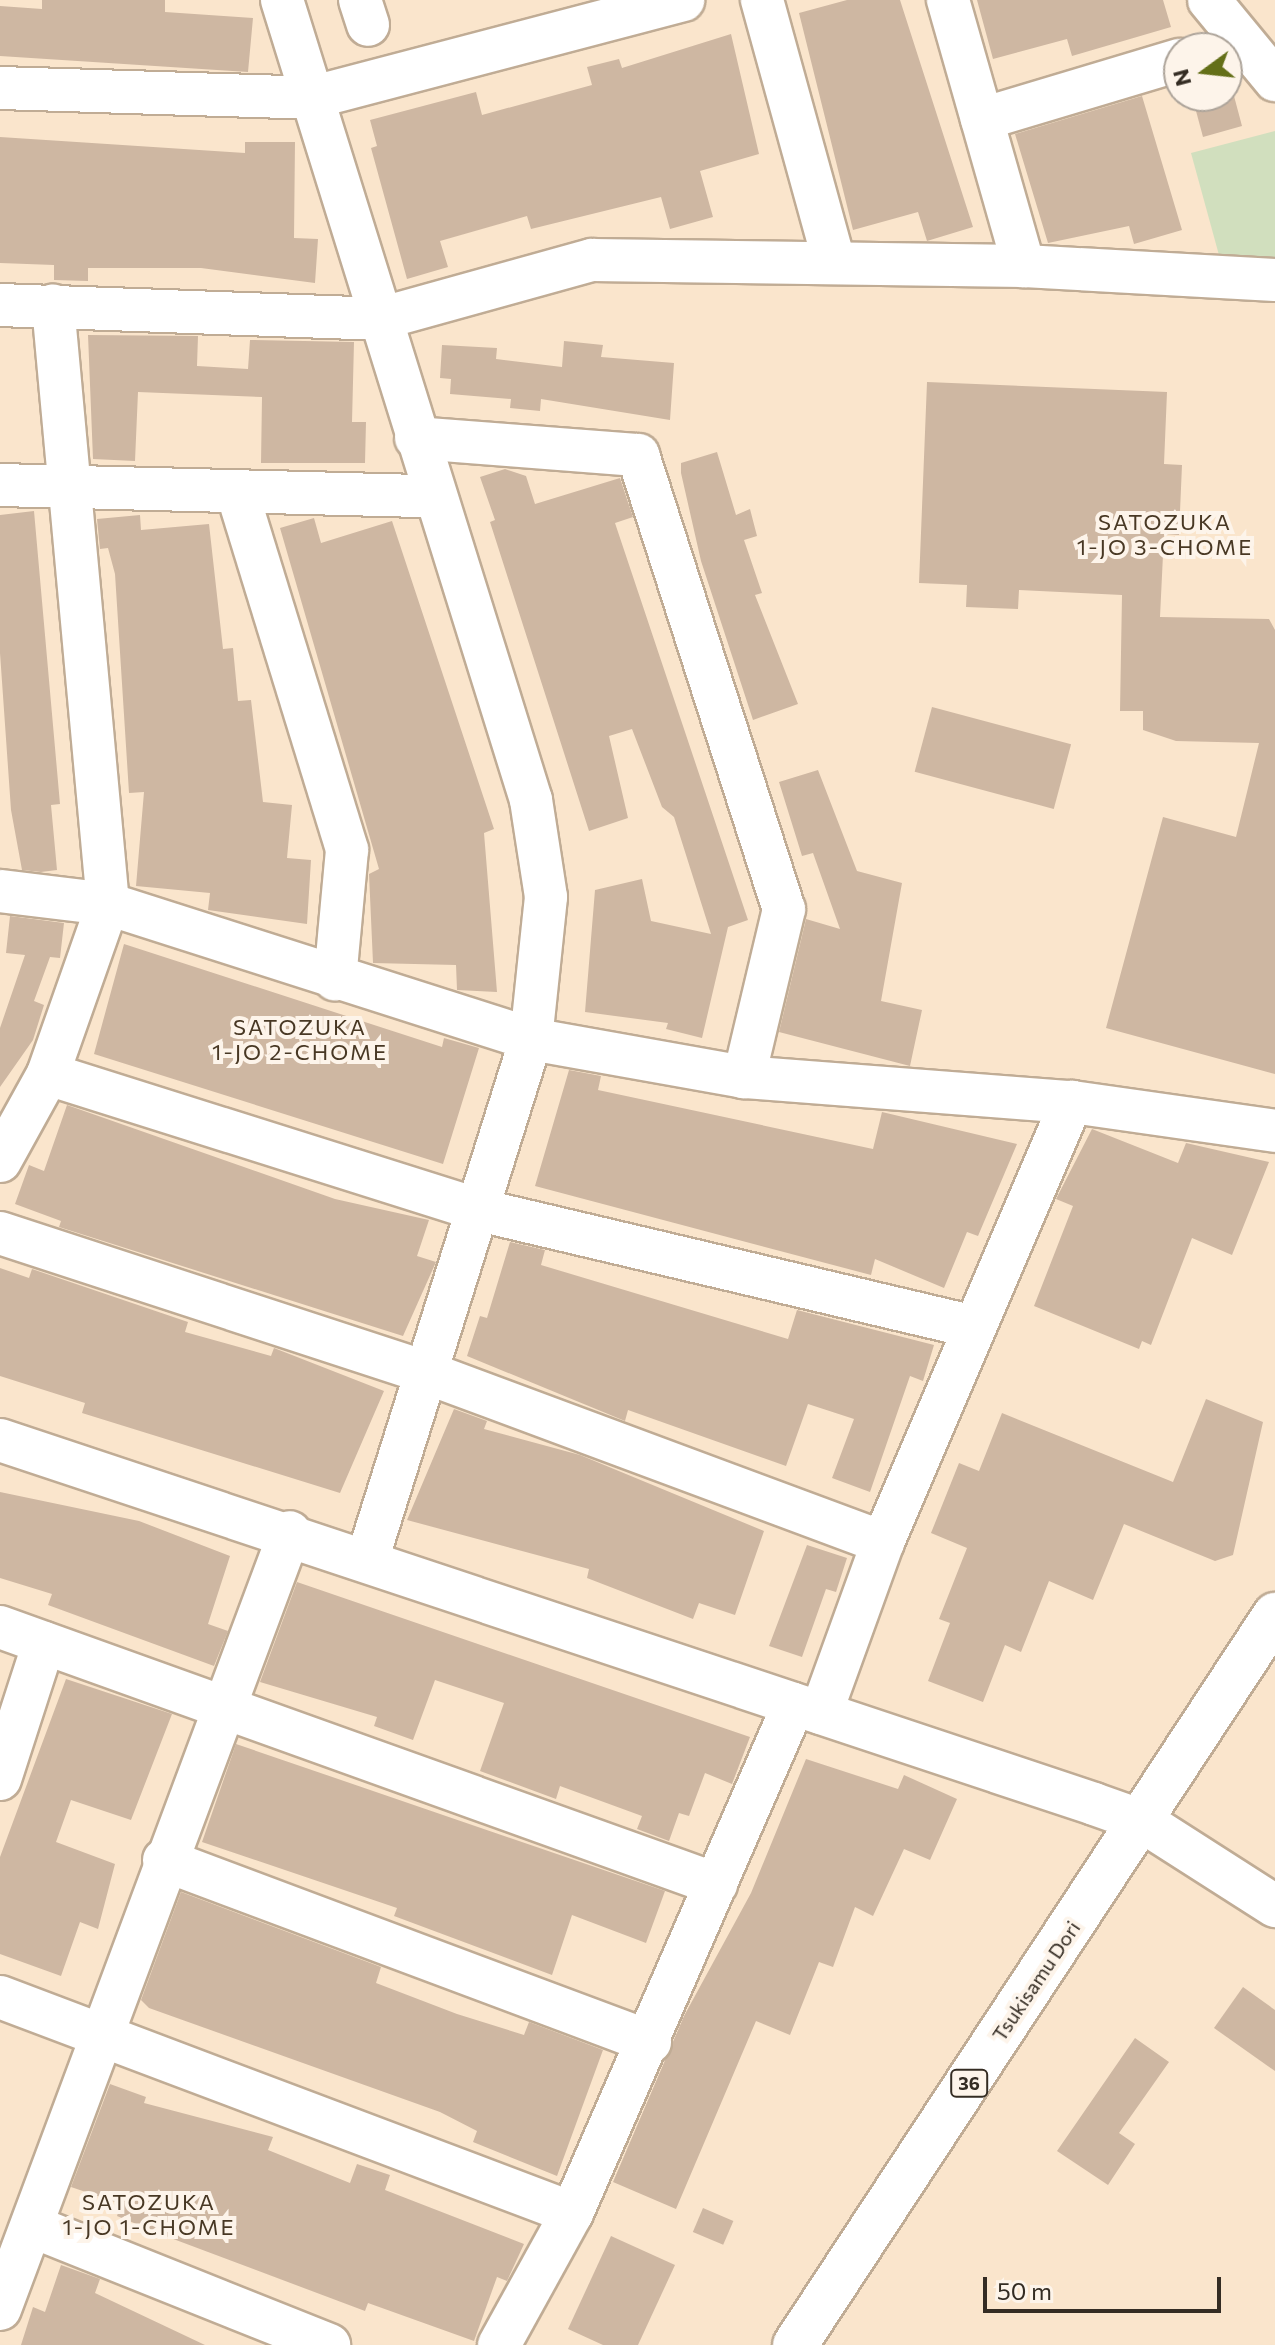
<!DOCTYPE html>
<html>
<head>
<meta charset="utf-8">
<style>
  body { margin:0 }
  #map { position:relative; width:1275px; height:2345px; overflow:hidden; background:#fae5cc; font-family:Commissioner,sans-serif }
  div>[style] { position:absolute }
  .green>* { inset:0; background:#d1dfbe }
  .building>* { inset:0; background:#ceb7a2; transform-origin:0 0 }
  .roads { filter:drop-shadow(2px 0 #c0ac95) drop-shadow(-2px 0 #c0ac95) drop-shadow(0 2px #c0ac95) drop-shadow(0 -2px #c0ac95) }
  .minor>* { height:42px; margin:-21px; padding:0 21px; transform-origin:21px; border-radius:21px; background:#fff }
  .highway>* { height:44px; margin:-22px; padding:0 22px; transform-origin:22px; border-radius:22px; background:#fff }
  span { translate:-50% -50%; white-space:nowrap; text-align:center; line-height:1.15; -webkit-text-stroke:8px #fdf4ea; paint-order:stroke }
  .shield-label span { padding:2px 6px; background:#fdf4ea; border:2px solid; border-radius:6px; -webkit-text-stroke-width:0 }
  .shield-label { font-size:18px; color:#342c23; font-weight:700 }
  .street-label { font-size:20px; color:#342c23 }
  .neighbourhood-label { font-size:22px; color:#483824; letter-spacing:2px }
  .north { position:absolute; left:1163px; top:32px; width:80px; height:80px; box-sizing:border-box; background:#fdf4ea; border:2px solid #ada49a; border-radius:50%; rotate:255deg; font-size:22px; font-weight:700; line-height:32px; text-align:center; color:#342c23 }
  .north::after { content:''; display:block; margin:auto; width:28px; height:36px; background:#646f18; clip-path:polygon(50% 0,100% 100%,50% 72%,0 100%) }
  .scale { position:absolute; left:983px; top:2277px; width:238px; height:36px; box-sizing:border-box; border:4px solid #342c23; border-top:0; padding-left:10px; font-size:24px; line-height:28px; white-space:nowrap; color:#342c23; -webkit-text-stroke:6px #fdf4ea; paint-order:stroke }
</style>
</head>
<body>
<div id="map">
  <div class="green">
    <div style="clip-path:polygon(1275px 131px,1275px 280px,1225px 277px,1191px 153px)"></div>
  </div>
  <div class="building">
    <div style="clip-path:polygon(42px 0,165px 0,165px 12px,253px 18px,248px 72px,0 56px,0 6px,42px 9px)"></div>
    <div style="clip-path:polygon(847px 0,900px 0,973px 227px,927px 241px,918px 212px,853px 230px,799px 13px)"></div>
    <div style="clip-path:polygon(977px 0,1163px 0,1171px 27px,1072px 56px,1067px 39px,993px 59px)"></div>
    <div style="clip-path:polygon(731px 34px,759px 154px,700px 171px,713px 217px,670px 229px,661px 197px,531px 229px,527px 216px,440px 241px,448px 267px,407px 279px,371px 148px,377px 146px,370px 120px,476px 92px,482px 115px,592px 85px,587px 67px,619px 59px,622px 68px)"></div>
    <div style="clip-path:polygon(1142px 96px,1182px 230px,1134px 244px,1129px 226px,1048px 243px,1015px 134px)"></div>
    <div style="clip-path:polygon(1192px 96px,1234px 96px,1242px 126px,1203px 137px)"></div>
    <div style="clip-path:polygon(0 137px,245px 153px,245px 142px,295px 142px,294px 238px,318px 239px,315px 283px,201px 268px,88px 268px,88px 281px,54px 280px,54px 265px,0 263px)"></div>
    <div style="clip-path:polygon(88px 335px,198px 336px,197px 366px,248px 369px,250px 340px,354px 342px,352px 422px,366px 422px,365px 463px,261px 463px,262px 397px,138px 392px,135px 461px,93px 459px)"></div>
    <div style="clip-path:polygon(564px 341px,603px 345px,601px 357px,674px 363px,670px 420px,541px 399px,540px 411px,510px 408px,511px 399px,450px 394px,451px 379px,440px 378px,442px 345px,497px 348px,496px 359px,562px 367px)"></div>
    <div style="clip-path:polygon(927px 382px,1167px 392px,1164px 464px,1182px 465px,1179px 535px,1164px 534px,1160px 617px,1269px 619px,1275px 630px,1275px 1074px,1106px 1028px,1163px 817px,1236px 837px,1259px 743px,1176px 741px,1143px 730px,1143px 711px,1120px 711px,1122px 595px,1019px 590px,1018px 609px,966px 607px,967px 585px,919px 583px)"></div>
    <div style="clip-path:polygon(717px 452px,736px 515px,750px 509px,757px 536px,744px 540px,762px 593px,755px 595px,798px 704px,753px 720px,701px 561px,681px 473px,681px 463px)"></div>
    <div style="clip-path:polygon(505px 469px,526px 476px,535px 504px,620px 478px,633px 517px,615px 523px,748px 920px,728px 927px,702px 1038px,666px 1029px,668px 1023px,585px 1012px,595px 890px,642px 879px,651px 921px,711px 934px,674px 817px,662px 807px,632px 729px,609px 736px,628px 818px,589px 831px,490px 522px,495px 520px,480px 477px)"></div>
    <div style="clip-path:polygon(34px 511px,60px 804px,51px 805px,57px 870px,41px 872px,22px 870px,11px 810px,0 653px,0 515px)"></div>
    <div style="clip-path:polygon(140px 515px,141px 530px,209px 524px,223px 649px,233px 648px,238px 701px,251px 700px,263px 802px,292px 805px,287px 858px,311px 860px,307px 924px,208px 910px,210px 893px,136px 886px,144px 792px,129px 793px,115px 574px,108px 548px,100px 549px,97px 519px)"></div>
    <div style="clip-path:polygon(314px 518px,321px 543px,392px 521px,494px 829px,484px 833px,497px 992px,457px 990px,456px 965px,373px 963px,369px 874px,379px 869px,280px 528px)"></div>
    <div style="left:932px;top:707px;width:144px;height:67px;rotate:15deg"></div>
    <div style="clip-path:polygon(818px 770px,857px 871px,902px 883px,881px 1001px,922px 1010px,910px 1066px,779px 1032px,806px 919px,840px 929px,813px 853px,802px 856px,779px 782px)"></div>
    <div style="clip-path:polygon(10px 916px,64px 923px,60px 958px,50px 957px,34px 1001px,44px 1005px,33px 1040px,0 1087px,0 1028px,25px 955px,6px 953px)"></div>
    <div style="clip-path:polygon(124px 944px,442px 1047px,444px 1038px,479px 1048px,443px 1164px,94px 1054px)"></div>
    <div style="clip-path:polygon(569px 1070px,601px 1076px,598px 1090px,873px 1149px,882px 1112px,1017px 1144px,978px 1236px,967px 1232px,944px 1288px,875px 1259px,871px 1275px,535px 1186px)"></div>
    <div style="clip-path:polygon(67px 1105px,335px 1199px,429px 1220px,417px 1256px,436px 1262px,403px 1336px,59px 1227px,61px 1221px,15px 1204px,29px 1165px,44px 1171px)"></div>
    <div style="clip-path:polygon(1092px 1129px,1178px 1163px,1186px 1143px,1269px 1162px,1232px 1255px,1192px 1238px,1151px 1345px,1142px 1341px,1139px 1349px,1034px 1306px,1073px 1206px,1056px 1199px)"></div>
    <div style="clip-path:polygon(510px 1242px,545px 1250px,541px 1265px,788px 1339px,797px 1310px,934px 1345px,923px 1381px,910px 1376px,870px 1492px,832px 1478px,854px 1419px,808px 1404px,786px 1466px,628px 1410px,625px 1421px,467px 1356px,480px 1316px,487px 1318px)"></div>
    <div style="clip-path:polygon(0 1268px,29px 1278px,32px 1269px,188px 1322px,185px 1332px,271px 1356px,274px 1348px,384px 1391px,340px 1493px,82px 1413px,85px 1403px,0 1376px)"></div>
    <div style="clip-path:polygon(1206px 1399px,1263px 1422px,1233px 1555px,1215px 1561px,1124px 1524px,1093px 1600px,1049px 1581px,1021px 1652px,1005px 1645px,983px 1702px,928px 1681px,950px 1623px,939px 1619px,967px 1548px,931px 1533px,959px 1463px,979px 1471px,1002px 1413px,1173px 1482px)"></div>
    <div style="clip-path:polygon(454px 1409px,487px 1421px,484px 1429px,580px 1455px,764px 1531px,735px 1615px,699px 1603px,693px 1619px,587px 1578px,589px 1569px,407px 1520px)"></div>
    <div style="clip-path:polygon(0 1492px,139px 1521px,230px 1556px,208px 1624px,228px 1631px,214px 1666px,48px 1605px,52px 1594px,0 1578px)"></div>
    <div style="clip-path:polygon(807px 1545px,847px 1558px,836px 1592px,826px 1589px,802px 1657px,769px 1646px)"></div>
    <div style="clip-path:polygon(297px 1582px,750px 1737px,732px 1784px,705px 1773px,689px 1816px,679px 1813px,669px 1841px,637px 1829px,642px 1816px,560px 1786px,556px 1799px,480px 1771px,504px 1703px,435px 1680px,413px 1740px,374px 1726px,377px 1717px,260px 1682px)"></div>
    <div style="clip-path:polygon(66px 1679px,172px 1714px,131px 1820px,71px 1800px,56px 1842px,115px 1864px,98px 1929px,80px 1922px,61px 1976px,0 1954px,0 1857px)"></div>
    <div style="clip-path:polygon(236px 1744px,665px 1891px,646px 1943px,572px 1915px,552px 1975px,394px 1916px,397px 1908px,202px 1842px)"></div>
    <div style="clip-path:polygon(806px 1759px,898px 1789px,904px 1775px,957px 1799px,930px 1860px,904px 1849px,873px 1916px,855px 1907px,833px 1967px,819px 1962px,790px 2035px,756px 2021px,676px 2209px,613px 2182px,684px 2016px,751px 1893px)"></div>
    <div style="clip-path:polygon(181px 1892px,381px 1967px,376px 1983px,457px 2014px,524px 2035px,529px 2022px,603px 2050px,557px 2176px,473px 2142px,477px 2131px,440px 2112px,149px 2008px,141px 2000px)"></div>
    <div style="clip-path:polygon(1243px 1987px,1275px 2010px,1275px 2071px,1214px 2028px)"></div>
    <div style="clip-path:polygon(1135px 2038px,1169px 2062px,1119px 2133px,1135px 2144px,1108px 2185px,1057px 2151px)"></div>
    <div style="clip-path:polygon(110px 2084px,146px 2097px,144px 2103px,273px 2137px,268px 2150px,350px 2183px,357px 2164px,390px 2175px,385px 2190px,524px 2244px,507px 2281px,497px 2277px,474px 2341px,368px 2303px,365px 2311px,168px 2237px,117px 2216px,121px 2204px,71px 2187px)"></div>
    <div style="left:703px;top:2208px;width:33px;height:26px;rotate:23deg"></div>
    <div style="clip-path:polygon(611px 2236px,675px 2265px,638px 2345px,603px 2345px,568px 2329px)"></div>
    <div style="clip-path:polygon(61px 2265px,100px 2279px,95px 2293px,205px 2345px,21px 2345px,33px 2307px,45px 2312px)"></div>
  </div>
  <div class="roads">
    <div class="minor">
      <div style="left:282px;top:0;width:838px;rotate:72.71deg"></div>
      <div style="left:531px;top:800px;width:98px;rotate:81.2deg"></div>
      <div style="left:546px;top:897px;width:143px;rotate:96deg"></div>
      <div style="left:531px;top:1039px;width:543px;rotate:107.47deg"></div>
      <div style="left:360px;top:0;width:26px;rotate:72deg"></div>
      <div style="left:762px;top:0;width:271px;rotate:74.6deg"></div>
      <div style="left:948px;top:0;width:277px;rotate:74.1deg"></div>
      <div style="left:1209px;top:0;width:104px;rotate:50.5deg"></div>
      <div style="left:0;top:88px;width:310px;rotate:1.8deg"></div>
      <div style="left:310px;top:98px;width:386px;rotate:-14.7deg"></div>
      <div style="left:982px;top:119px;width:206px;rotate:-16.7deg"></div>
      <div style="left:0;top:305px;width:379px;rotate:2.1deg"></div>
      <div style="left:379px;top:319px;width:221px;rotate:-15.5deg"></div>
      <div style="left:592px;top:260px;width:432px;rotate:0.8deg"></div>
      <div style="left:1024px;top:266px;width:251px;rotate:3.2deg"></div>
      <div style="left:416px;top:438px;width:223px;rotate:4.4deg"></div>
      <div style="left:638px;top:455px;width:477px;rotate:72.2deg"></div>
      <div style="left:784px;top:909px;width:173px;rotate:103.4deg"></div>
      <div style="left:0;top:485px;width:432px;rotate:1.5deg"></div>
      <div style="left:238px;top:495px;width:371px;rotate:72.9deg"></div>
      <div style="left:347px;top:850px;width:130px;rotate:95.3deg"></div>
      <div style="left:0;top:891px;width:109px;rotate:6.9deg"></div>
      <div style="left:108px;top:904px;width:444px;rotate:17.7deg"></div>
      <div style="left:531px;top:1039px;width:216px;rotate:10.1deg"></div>
      <div style="left:744px;top:1077px;width:329px;rotate:4.4deg"></div>
      <div style="left:1072px;top:1102px;width:205px;rotate:8.1deg"></div>
      <div style="left:48px;top:1074px;width:448px;rotate:17.5deg"></div>
      <div style="left:475px;top:1209px;width:513px;rotate:13.3deg"></div>
      <div style="left:0;top:1161px;width:99px;rotate:-61.1deg"></div>
      <div style="left:48px;top:1074px;width:180px;rotate:-70.6deg"></div>
      <div style="left:108px;top:904px;width:601px;rotate:-95.25deg"></div>
      <div style="left:0;top:1233px;width:444px;rotate:18.1deg"></div>
      <div style="left:422px;top:1371px;width:492px;rotate:20.4deg"></div>
      <div style="left:0;top:1440px;width:1153px;rotate:18.4deg"></div>
      <div style="left:1094px;top:1804px;width:51px;rotate:19.5deg"></div>
      <div style="left:1142px;top:1821px;width:158px;rotate:32.6deg"></div>
      <div style="left:0;top:1627px;width:761px;rotate:19.75deg"></div>
      <div style="left:821px;top:1713px;width:182px;rotate:-70.1deg"></div>
      <div style="left:883px;top:1542px;width:479px;rotate:-66.8deg"></div>
      <div style="left:0;top:1779px;width:143px;rotate:-72.1deg"></div>
      <div style="left:164px;top:1860px;width:519px;rotate:20.53deg"></div>
      <div style="left:0;top:1997px;width:611px;rotate:20.69deg"></div>
      <div style="left:34px;top:2227px;width:318px;rotate:21.8deg"></div>
      <div style="left:0;top:2309px;width:829px;rotate:-69.53deg"></div>
      <div style="left:499px;top:2345px;width:151px;rotate:-61.1deg"></div>
      <div style="left:572px;top:2213px;width:555px;rotate:-66.44deg"></div>
    </div>
    <div class="highway">
      <div style="left:795px;top:2345px;width:874px;rotate:-56.67deg"></div>
    </div>
  </div>
  <div class="shield-label">
    <span style="left:969px;top:2083px">36</span>
  </div>
  <div class="street-label">
    <span style="left:1036px;top:1981px;rotate:-56deg">Tsukisamu Dori</span>
  </div>
  <div class="neighbourhood-label">
    <span style="left:1165px;top:534px">SATOZUKA<br>1-JO 3-CHOME</span>
    <span style="left:300px;top:1039px">SATOZUKA<br>1-JO 2-CHOME</span>
    <span style="left:149px;top:2214px">SATOZUKA<br>1-JO 1-CHOME</span>
  </div>
  <div class="north">N</div>
  <div class="scale">50 m</div>
</div>
</body>
</html>
